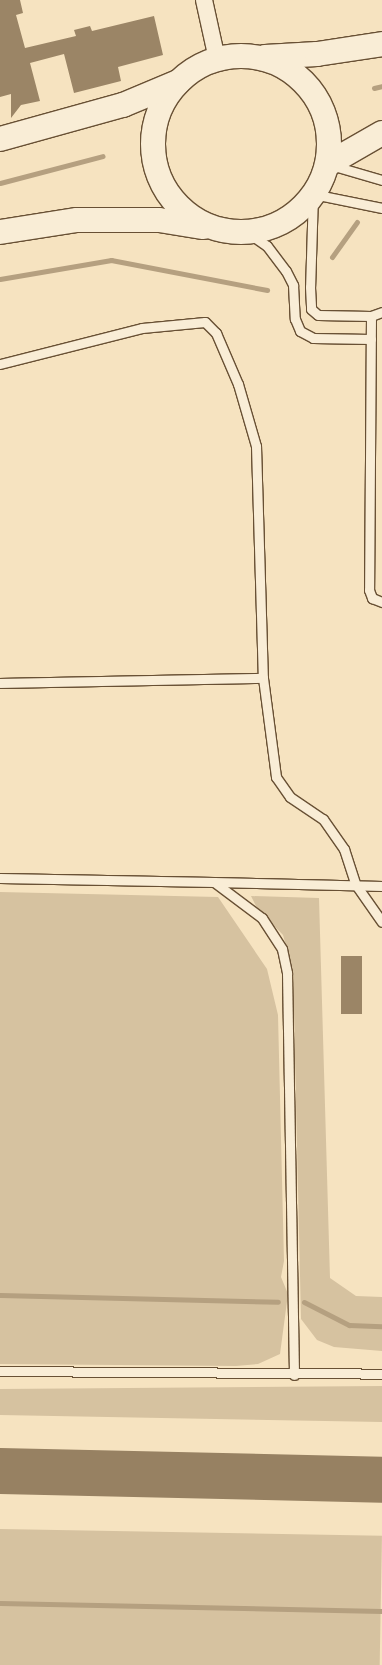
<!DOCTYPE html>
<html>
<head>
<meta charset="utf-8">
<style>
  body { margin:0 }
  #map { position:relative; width:382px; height:1665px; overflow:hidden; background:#f6e3c0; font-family:"Old Standard TT",serif }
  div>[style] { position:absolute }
  .green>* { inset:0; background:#d6c2a0; transform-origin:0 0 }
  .stream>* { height:5px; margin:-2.5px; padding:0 2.5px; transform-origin:2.5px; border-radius:2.5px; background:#b5a080 }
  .taxiway>* { height:46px; margin:-23px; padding:0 23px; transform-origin:23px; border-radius:23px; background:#978162 }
  .building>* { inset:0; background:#9b8566; transform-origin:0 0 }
  .roads { filter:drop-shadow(1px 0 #685034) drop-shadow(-1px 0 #685034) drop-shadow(0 1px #685034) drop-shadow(0 -1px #685034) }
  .lane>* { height:9px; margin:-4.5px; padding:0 4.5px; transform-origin:4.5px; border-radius:4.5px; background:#f9edd6 }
  .street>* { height:16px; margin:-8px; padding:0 8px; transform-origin:8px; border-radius:8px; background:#f9edd6 }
  .secondary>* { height:24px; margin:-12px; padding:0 12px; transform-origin:12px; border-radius:12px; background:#f9edd6 }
  .secondary>.ring { margin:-12px; padding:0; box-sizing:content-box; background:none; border:24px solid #f9edd6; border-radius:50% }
  span { translate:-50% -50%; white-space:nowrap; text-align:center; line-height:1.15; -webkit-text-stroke:4px #f9edd6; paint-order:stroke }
</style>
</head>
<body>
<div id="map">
  <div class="green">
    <div style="clip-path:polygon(0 892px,218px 897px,267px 969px,278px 1015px,284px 1261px,281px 1277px,288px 1294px,280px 1354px,258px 1364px,236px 1366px,0 1364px)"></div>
    <div style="clip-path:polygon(251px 896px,319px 898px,330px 1278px,356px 1296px,382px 1297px,382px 1351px,334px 1347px,317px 1340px,301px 1319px,293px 970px,283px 935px,257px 908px)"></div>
    <div style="clip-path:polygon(382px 1386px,382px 1422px,0 1415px,0 1389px)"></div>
    <div style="left:0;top:1529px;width:382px;height:136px;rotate:1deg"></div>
  </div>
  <div class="stream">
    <div style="left:374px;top:88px;width:8px;rotate:-14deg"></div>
    <div style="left:0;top:183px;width:106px;rotate:-14.7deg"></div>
    <div style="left:332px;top:257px;width:43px;rotate:-54.5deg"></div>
    <div style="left:0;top:279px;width:113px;rotate:-9.7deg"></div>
    <div style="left:111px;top:260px;width:159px;rotate:10.9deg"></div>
    <div style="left:0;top:1295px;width:278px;rotate:1.4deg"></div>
    <div style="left:304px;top:1302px;width:51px;rotate:27.1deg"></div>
    <div style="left:349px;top:1325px;width:33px;rotate:2deg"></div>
    <div style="left:0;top:1603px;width:382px;rotate:1.2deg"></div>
  </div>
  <div class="taxiway">
    <div style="left:0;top:1471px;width:382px;rotate:1.3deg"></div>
  </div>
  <div class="building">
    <div style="clip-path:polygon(0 0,20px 0,23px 13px,16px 15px,25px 48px,76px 36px,74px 30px,90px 26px,92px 31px,154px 16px,163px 55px,118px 67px,121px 81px,74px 93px,64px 54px,30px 63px,40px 101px,21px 105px,11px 118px,11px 94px,0 97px)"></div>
    <div style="left:341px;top:956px;width:21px;height:58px"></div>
  </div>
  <div class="roads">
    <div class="lane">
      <div style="left:334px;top:166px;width:50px;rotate:16.3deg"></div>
      <div style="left:382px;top:208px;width:70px;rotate:-168.5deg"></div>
      <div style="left:313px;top:194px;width:93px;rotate:91.8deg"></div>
      <div style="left:310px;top:287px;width:22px;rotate:87deg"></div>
      <div style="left:311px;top:309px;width:9px;rotate:41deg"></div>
      <div style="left:318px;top:315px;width:53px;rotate:1.1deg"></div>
      <div style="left:371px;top:316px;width:12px;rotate:-20deg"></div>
      <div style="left:247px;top:232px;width:24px;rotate:35deg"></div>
      <div style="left:267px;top:246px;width:31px;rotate:53deg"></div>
      <div style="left:286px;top:271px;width:16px;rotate:63deg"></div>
      <div style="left:293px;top:285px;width:34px;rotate:87deg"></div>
      <div style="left:295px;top:319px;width:13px;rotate:67deg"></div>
      <div style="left:300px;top:331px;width:15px;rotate:28deg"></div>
      <div style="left:313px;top:338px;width:58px;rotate:1deg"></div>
      <div style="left:371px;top:316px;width:274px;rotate:90.4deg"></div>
      <div style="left:369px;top:590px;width:9px;rotate:69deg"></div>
      <div style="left:372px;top:598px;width:11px;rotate:22deg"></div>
      <div style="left:0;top:364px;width:146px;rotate:-14.2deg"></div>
      <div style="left:142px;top:328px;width:63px;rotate:-5.4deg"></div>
      <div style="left:205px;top:322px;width:16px;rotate:45deg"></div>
      <div style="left:216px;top:333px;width:56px;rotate:66.7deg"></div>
      <div style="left:238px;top:384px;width:65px;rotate:73.8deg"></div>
      <div style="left:256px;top:446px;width:232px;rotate:88.3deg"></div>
      <div style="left:263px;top:678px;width:100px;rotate:82.5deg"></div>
      <div style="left:276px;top:777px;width:24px;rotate:55deg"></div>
      <div style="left:290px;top:797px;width:40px;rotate:34deg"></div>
      <div style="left:323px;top:819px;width:37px;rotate:55deg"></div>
      <div style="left:344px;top:849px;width:38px;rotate:72deg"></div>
      <div style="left:356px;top:885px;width:45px;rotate:54.9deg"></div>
      <div style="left:0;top:683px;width:263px;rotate:-1.1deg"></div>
      <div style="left:0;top:878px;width:214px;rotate:1.1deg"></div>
      <div style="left:214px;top:882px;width:60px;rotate:36.9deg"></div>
      <div style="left:262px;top:918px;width:37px;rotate:57deg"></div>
      <div style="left:282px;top:949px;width:25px;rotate:78deg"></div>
      <div style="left:287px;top:973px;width:402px;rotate:89deg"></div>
      <div style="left:214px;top:882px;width:168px;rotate:1.4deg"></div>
      <div style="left:0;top:1371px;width:382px;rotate:0.4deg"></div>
    </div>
    <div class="street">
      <div style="left:204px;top:0;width:60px;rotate:77.6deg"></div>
    </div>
    <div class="secondary">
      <div class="ring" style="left:153px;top:56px;width:152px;height:152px"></div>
      <div style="left:265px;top:57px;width:52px;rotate:-3.3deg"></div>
      <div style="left:317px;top:54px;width:66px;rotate:-8.7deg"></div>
      <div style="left:0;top:139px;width:128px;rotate:-15.5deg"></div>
      <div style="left:123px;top:105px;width:60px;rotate:-22.7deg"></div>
      <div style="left:328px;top:164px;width:62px;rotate:-29.9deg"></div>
      <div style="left:0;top:232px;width:78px;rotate:-8.9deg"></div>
      <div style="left:77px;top:220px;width:82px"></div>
      <div style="left:159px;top:220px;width:45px;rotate:9deg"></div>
    </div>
  </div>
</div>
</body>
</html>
